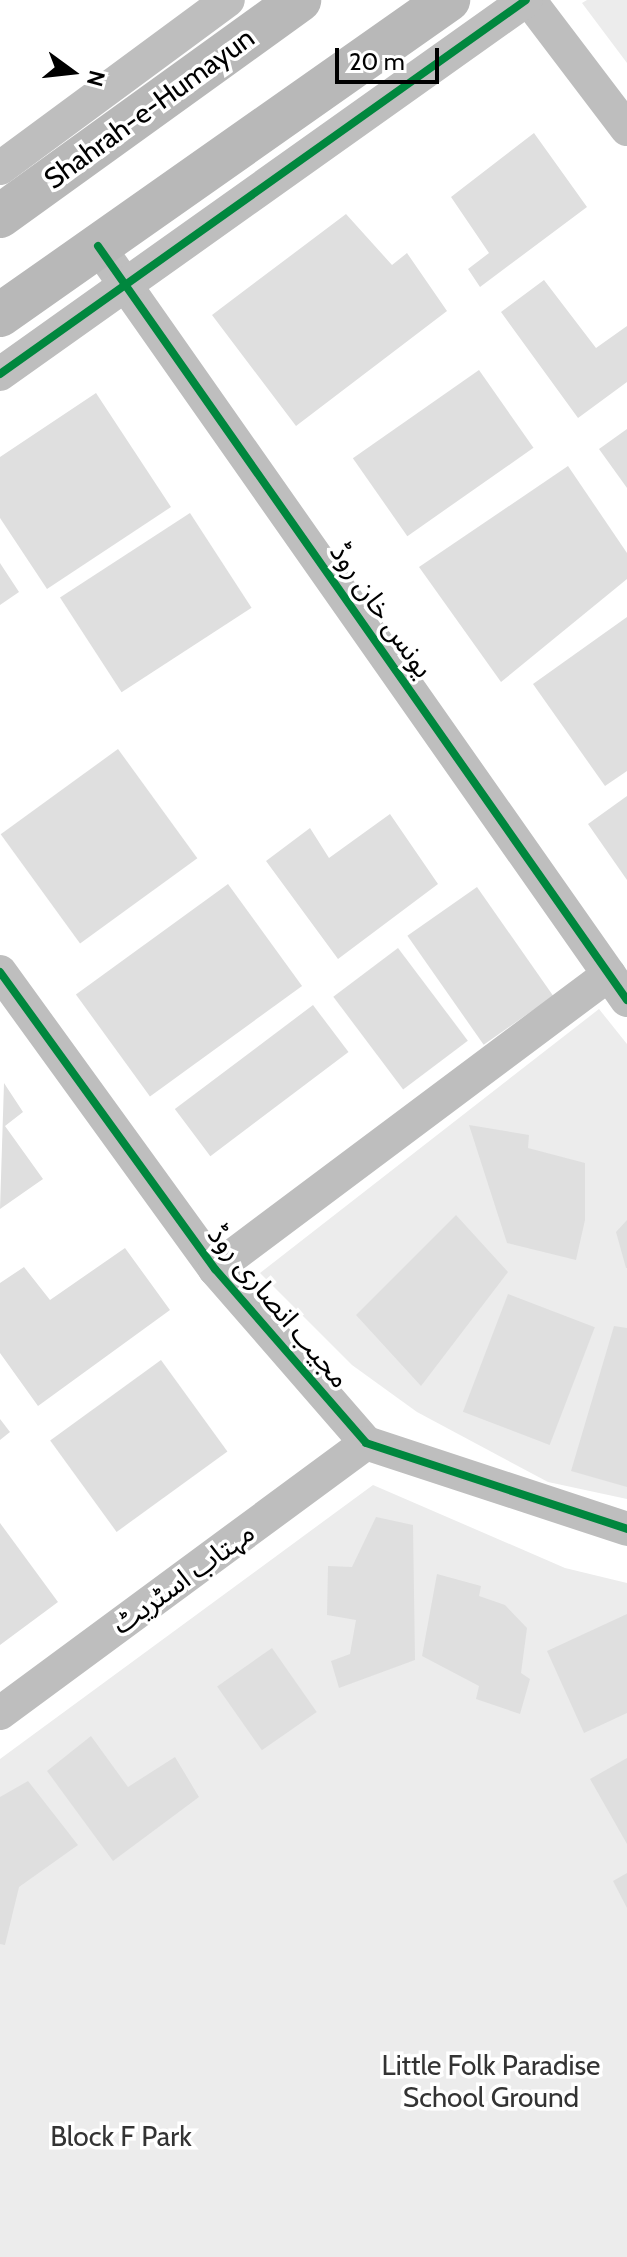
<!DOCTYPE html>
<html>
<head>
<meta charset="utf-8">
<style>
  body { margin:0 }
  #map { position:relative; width:627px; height:2257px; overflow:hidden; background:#fff; font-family:Cabin,"Noto Sans Arabic",sans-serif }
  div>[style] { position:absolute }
  .green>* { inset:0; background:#ececec }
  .building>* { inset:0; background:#dfdfdf; transform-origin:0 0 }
  .street>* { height:34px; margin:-17px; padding:0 17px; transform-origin:17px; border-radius:17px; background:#bebebe }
  .secondary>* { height:44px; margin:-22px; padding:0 22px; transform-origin:22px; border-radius:22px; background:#b8b8b8 }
  .cycleway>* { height:8px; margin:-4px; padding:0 4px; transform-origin:4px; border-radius:4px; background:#00873e }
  span { translate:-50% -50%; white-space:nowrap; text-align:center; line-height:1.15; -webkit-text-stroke:7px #fff; paint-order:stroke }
  .street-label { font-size:28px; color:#000 }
  .park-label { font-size:28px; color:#333 }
  .north { position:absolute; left:32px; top:32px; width:80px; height:80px; -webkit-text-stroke:6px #fff; paint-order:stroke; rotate:105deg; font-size:22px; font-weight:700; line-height:32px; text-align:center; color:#000 }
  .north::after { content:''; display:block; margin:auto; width:28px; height:36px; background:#000; clip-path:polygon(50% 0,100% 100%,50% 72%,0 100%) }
  .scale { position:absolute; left:335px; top:48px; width:104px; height:36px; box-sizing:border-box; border:4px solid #000; border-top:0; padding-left:10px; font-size:24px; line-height:28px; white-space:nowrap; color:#000; -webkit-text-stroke:6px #fff; paint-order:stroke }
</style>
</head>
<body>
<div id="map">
  <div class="green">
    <div style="clip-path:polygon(587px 0,627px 0,627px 63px,582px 3px)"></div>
    <div style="clip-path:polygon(599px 1009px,627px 1044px,627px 1499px,548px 1482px,417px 1412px,352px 1365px,260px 1273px)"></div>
    <div style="clip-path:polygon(373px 1485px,565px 1568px,627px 1583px,627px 2257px,0 2257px,0 1759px)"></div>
  </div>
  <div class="building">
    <div style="clip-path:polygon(534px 133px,587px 207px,480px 287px,468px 269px,489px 253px,451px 197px)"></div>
    <div style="clip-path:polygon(346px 214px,392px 265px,407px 253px,447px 311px,296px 426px,212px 315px)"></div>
    <div style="clip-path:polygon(544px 280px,596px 348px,627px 326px,627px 382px,578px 418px,501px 312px)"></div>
    <div style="left:479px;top:370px;width:95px;height:154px;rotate:55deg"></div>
    <div style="clip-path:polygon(96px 393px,171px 507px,47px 589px,0 518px,0 457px)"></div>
    <div style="clip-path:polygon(627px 429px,627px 488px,599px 449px)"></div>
    <div style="clip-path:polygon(568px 466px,627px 553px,627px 579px,501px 682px,419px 567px)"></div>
    <div style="left:190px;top:513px;width:113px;height:155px;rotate:57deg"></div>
    <div style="clip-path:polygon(0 563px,19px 592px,0 605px)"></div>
    <div style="clip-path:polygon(627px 617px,627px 771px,605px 786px,533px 684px)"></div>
    <div style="left:118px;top:749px;width:135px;height:145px;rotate:54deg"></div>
    <div style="clip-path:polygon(627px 796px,627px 880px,588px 824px)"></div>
    <div style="clip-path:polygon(390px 814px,438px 884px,338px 959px,266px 861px,310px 828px,329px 858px)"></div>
    <div style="left:228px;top:884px;width:126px;height:188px;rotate:54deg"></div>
    <div style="left:477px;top:887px;width:133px;height:85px;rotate:55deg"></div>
    <div style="left:398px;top:948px;width:116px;height:81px;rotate:53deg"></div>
    <div style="left:313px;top:1005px;width:59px;height:173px;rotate:53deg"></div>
    <div style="clip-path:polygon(4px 1083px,23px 1112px,5px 1126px,43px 1179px,0 1209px)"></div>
    <div style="clip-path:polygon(469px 1125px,529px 1135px,528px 1148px,585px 1163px,585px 1220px,576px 1260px,507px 1243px)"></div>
    <div style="clip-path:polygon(456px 1215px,508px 1272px,421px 1386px,356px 1315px)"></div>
    <div style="clip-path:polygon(627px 1220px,627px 1268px,626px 1268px,616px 1232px)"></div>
    <div style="clip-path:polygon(125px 1248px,170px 1310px,38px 1406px,0 1353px,0 1283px,24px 1267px,50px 1300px)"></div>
    <div style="left:508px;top:1294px;width:93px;height:126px;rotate:21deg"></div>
    <div style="clip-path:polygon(614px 1326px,627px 1328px,627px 1487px,571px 1471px)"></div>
    <div style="left:161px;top:1360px;width:113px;height:137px;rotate:54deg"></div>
    <div style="clip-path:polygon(0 1419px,10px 1432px,0 1440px)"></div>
    <div style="clip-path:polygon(376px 1517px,413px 1525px,415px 1660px,339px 1688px,331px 1661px,350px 1654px,356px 1620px,327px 1615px,328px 1566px,352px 1567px)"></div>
    <div style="clip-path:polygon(0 1523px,58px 1602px,0 1645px)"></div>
    <div style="clip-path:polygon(437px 1574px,481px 1586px,479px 1596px,505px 1605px,527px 1628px,521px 1673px,530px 1679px,520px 1714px,476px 1699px,479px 1686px,422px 1656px)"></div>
    <div style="clip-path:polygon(627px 1614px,627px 1713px,584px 1733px,547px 1651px)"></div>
    <div style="left:272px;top:1648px;width:78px;height:67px;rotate:55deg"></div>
    <div style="clip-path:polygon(91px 1736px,128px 1787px,175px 1757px,199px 1797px,113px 1861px,47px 1771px)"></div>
    <div style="clip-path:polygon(627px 1758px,627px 1844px,590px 1779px)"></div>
    <div style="clip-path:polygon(28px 1781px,78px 1845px,19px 1887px,5px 1945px,0 1944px,0 1797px)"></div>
    <div style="clip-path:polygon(627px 1873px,627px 1908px,613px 1881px)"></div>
  </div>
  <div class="street">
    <div style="left:529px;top:0;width:162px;rotate:52.8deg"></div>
    <div style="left:0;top:168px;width:283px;rotate:-36.4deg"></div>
    <div style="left:98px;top:246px;width:921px;rotate:54.95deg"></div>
    <div style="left:0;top:374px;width:645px;rotate:-35.41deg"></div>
    <div style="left:0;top:972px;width:367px;rotate:54.1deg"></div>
    <div style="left:215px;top:1269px;width:230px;rotate:49deg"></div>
    <div style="left:366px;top:1443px;width:275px;rotate:18.2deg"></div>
    <div style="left:215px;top:1269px;width:492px;rotate:-36.8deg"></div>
    <div style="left:0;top:1713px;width:455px;rotate:-36.4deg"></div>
  </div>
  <div class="secondary">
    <div style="left:0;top:216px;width:369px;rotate:-35.8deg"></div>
    <div style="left:0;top:315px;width:548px;rotate:-35.11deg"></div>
  </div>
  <div class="cycleway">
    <div style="left:98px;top:246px;width:921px;rotate:54.95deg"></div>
    <div style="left:0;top:374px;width:645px;rotate:-35.41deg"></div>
    <div style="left:0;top:972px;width:367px;rotate:54.1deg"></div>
    <div style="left:215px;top:1269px;width:230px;rotate:49deg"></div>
    <div style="left:366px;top:1443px;width:275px;rotate:18.2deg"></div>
  </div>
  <div class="street-label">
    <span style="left:149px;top:108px;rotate:-36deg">Shahrah-e-Humayun</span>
    <span style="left:382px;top:610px;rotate:55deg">یونس خان روڈ</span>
    <span style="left:279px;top:1306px;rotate:50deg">مجیب انصاری روڈ</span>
    <span style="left:183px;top:1578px;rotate:-36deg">مہتاب اسٹریٹ</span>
  </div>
  <div class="park-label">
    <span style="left:491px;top:2081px">Little Folk Paradise<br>School Ground</span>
    <span style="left:121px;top:2136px">Block F Park</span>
  </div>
  <div class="north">N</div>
  <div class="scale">20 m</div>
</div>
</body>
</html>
